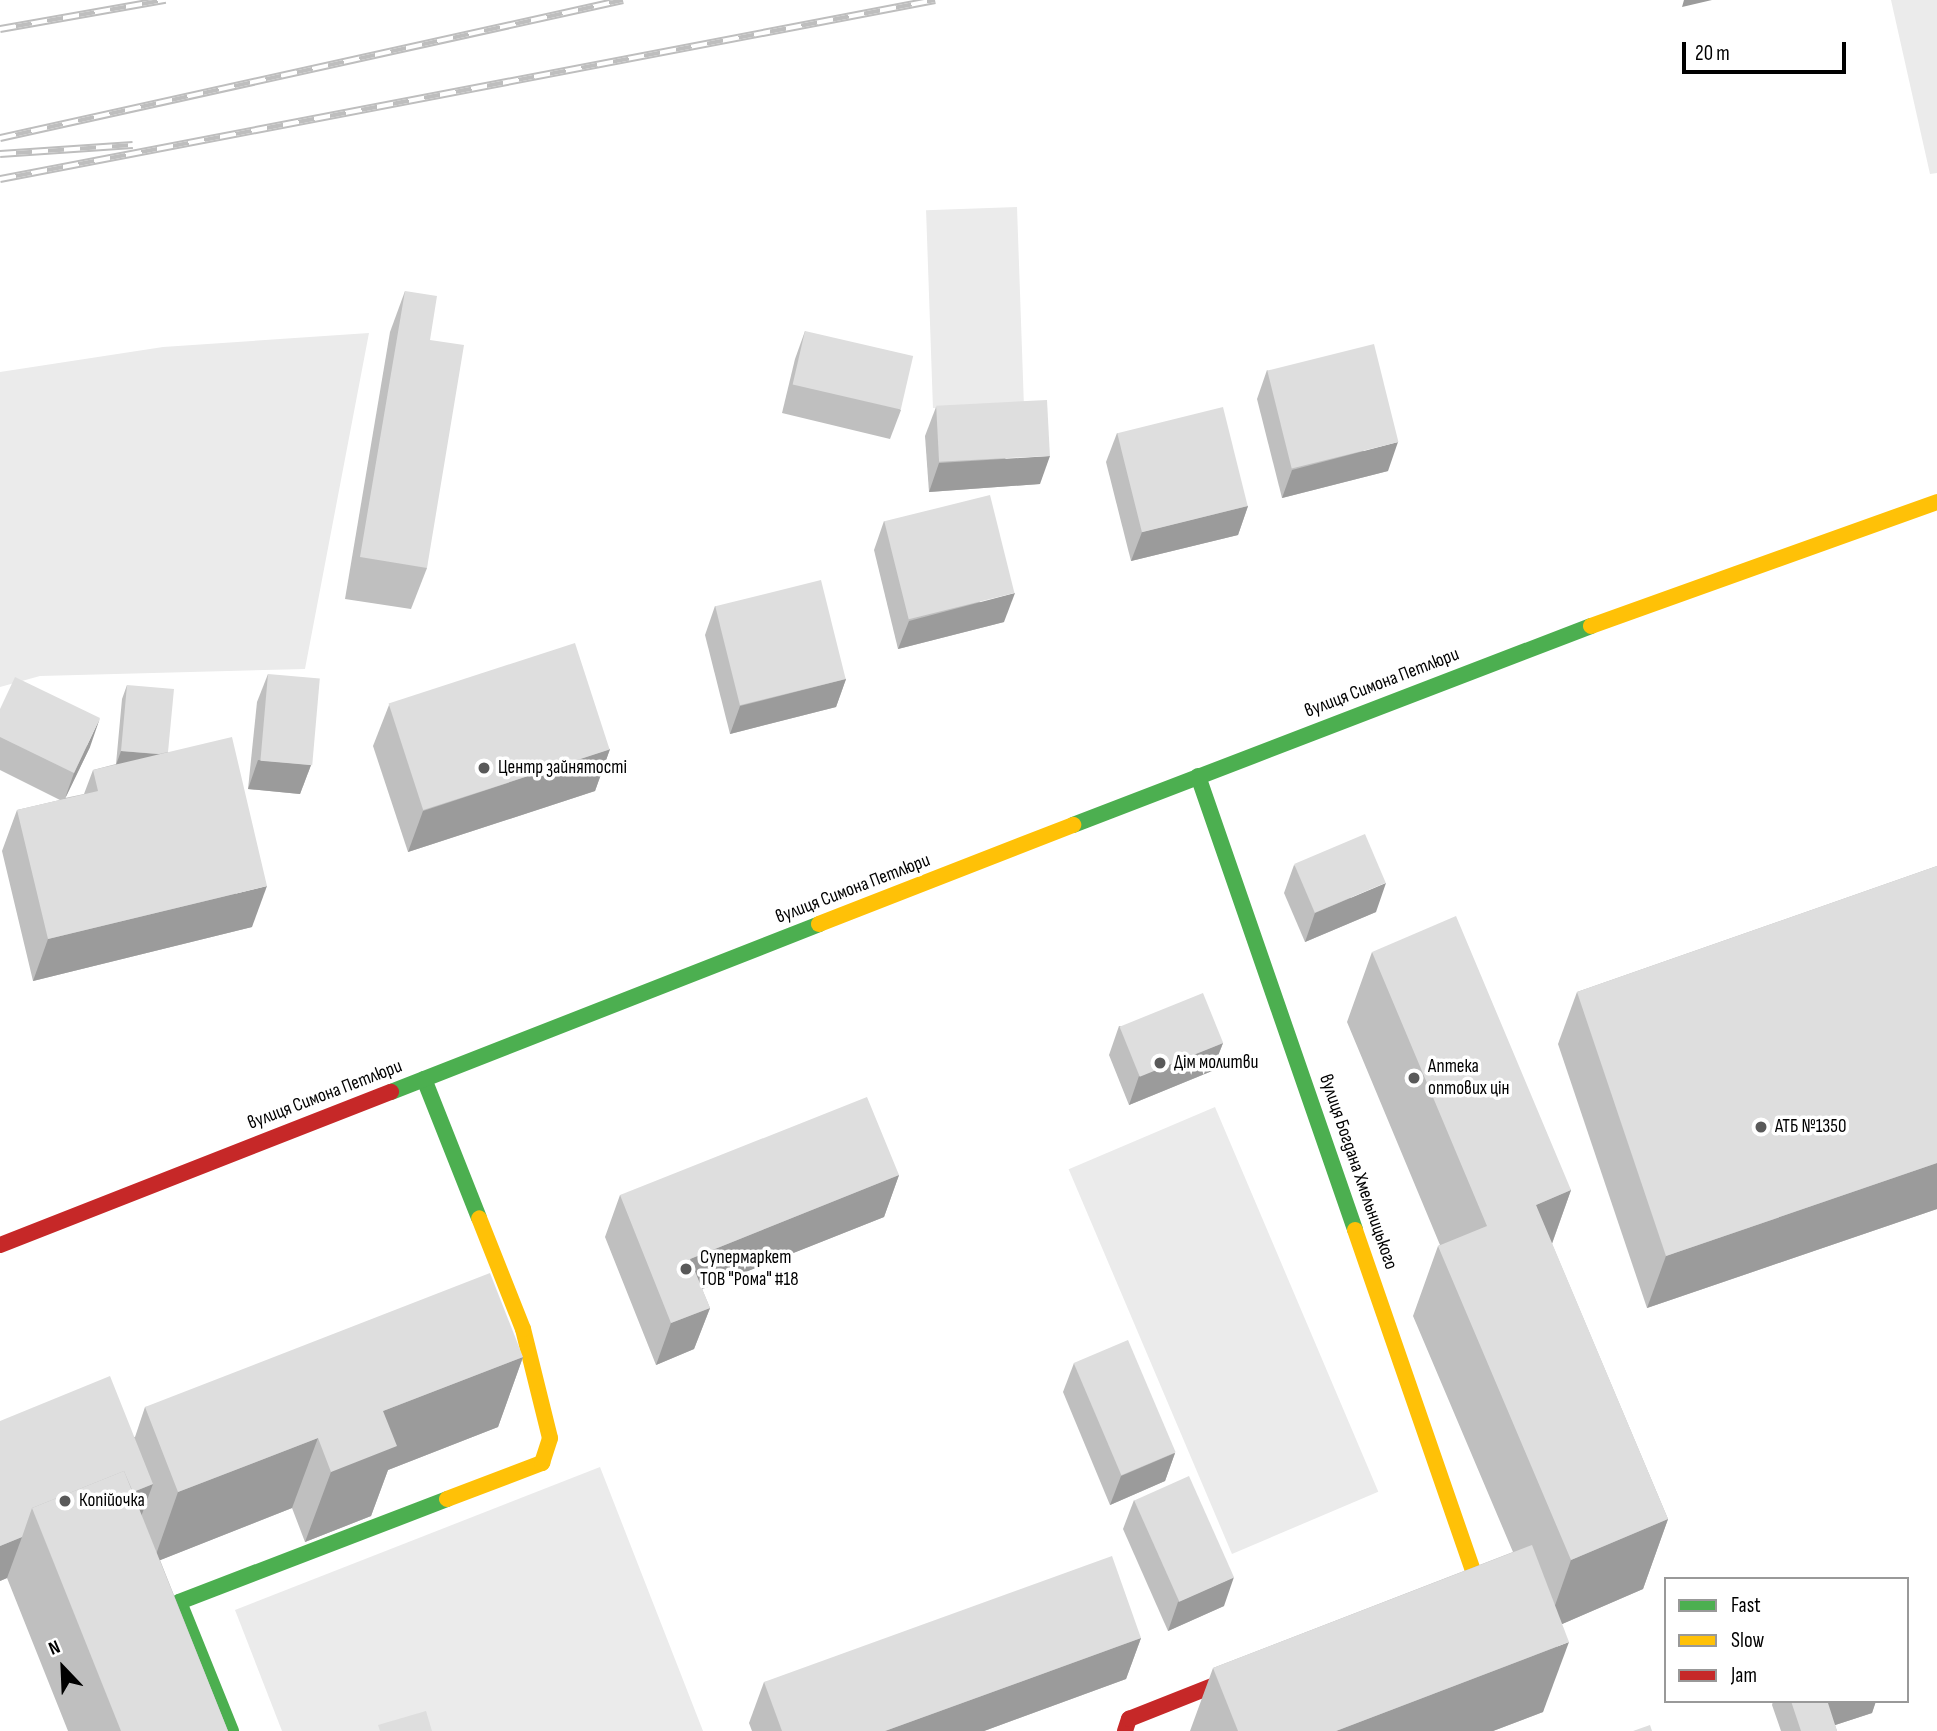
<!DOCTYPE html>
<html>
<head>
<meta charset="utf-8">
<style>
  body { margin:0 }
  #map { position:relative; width:1937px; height:1731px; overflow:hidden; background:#fff; font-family:"Sofia Sans Condensed",sans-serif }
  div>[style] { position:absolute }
  .green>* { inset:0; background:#ebebeb; transform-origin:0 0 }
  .fast>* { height:16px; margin:-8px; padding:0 8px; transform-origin:8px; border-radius:8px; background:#4caf50 }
  .slow>* { height:16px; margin:-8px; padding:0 8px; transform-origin:8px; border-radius:8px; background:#ffc107 }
  .jam>* { height:16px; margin:-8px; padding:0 8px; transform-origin:8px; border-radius:8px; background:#c62828 }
  .rail>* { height:8px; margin-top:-4px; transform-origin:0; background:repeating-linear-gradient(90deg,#fff 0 16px,#bebebe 0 32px); box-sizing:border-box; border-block:2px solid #bebebe }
  .wall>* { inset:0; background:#bfbfbf }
  .shaded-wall>* { inset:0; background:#9b9b9b }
  .building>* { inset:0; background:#dedede; transform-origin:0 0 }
  .dots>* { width:19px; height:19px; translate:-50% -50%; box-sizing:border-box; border:4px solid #fff; border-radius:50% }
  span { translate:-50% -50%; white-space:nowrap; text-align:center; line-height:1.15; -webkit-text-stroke:7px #fff; paint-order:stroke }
  .street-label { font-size:19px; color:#000 }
  .poi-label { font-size:19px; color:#000 }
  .left { translate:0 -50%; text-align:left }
  .legend { position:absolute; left:1664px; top:1577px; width:245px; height:126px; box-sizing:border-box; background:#fff; border:2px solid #999; margin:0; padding:9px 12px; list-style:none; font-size:21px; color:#000 }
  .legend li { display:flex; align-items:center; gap:14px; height:35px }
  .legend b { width:35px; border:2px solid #999 }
  .north { position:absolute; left:28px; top:1633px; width:70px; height:70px; -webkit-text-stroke:5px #fff; paint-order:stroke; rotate:337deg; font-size:19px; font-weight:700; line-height:28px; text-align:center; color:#000 }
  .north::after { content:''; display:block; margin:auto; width:24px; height:32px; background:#000; clip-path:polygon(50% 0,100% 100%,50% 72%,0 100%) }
  .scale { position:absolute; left:1682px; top:42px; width:164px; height:32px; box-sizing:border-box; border:4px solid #000; border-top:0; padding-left:9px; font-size:21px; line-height:24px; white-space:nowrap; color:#000; -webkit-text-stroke:5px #fff; paint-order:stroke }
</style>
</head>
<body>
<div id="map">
  <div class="green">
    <div style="clip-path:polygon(1891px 0,1937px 0,1937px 173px,1930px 174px)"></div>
    <div style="left:1017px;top:207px;width:198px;height:91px;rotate:88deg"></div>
    <div style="clip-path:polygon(369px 333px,305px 669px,40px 676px,0 687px,0 372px,163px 347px)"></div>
    <div style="left:1215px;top:1107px;width:418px;height:159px;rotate:67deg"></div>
    <div style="clip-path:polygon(600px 1467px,703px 1731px,282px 1731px,235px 1610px)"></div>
  </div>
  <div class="fast">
    <div style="left:1198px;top:776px;width:480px;rotate:70.9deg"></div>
    <div style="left:1073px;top:825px;width:555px;rotate:-21.02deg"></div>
    <div style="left:424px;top:1079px;width:149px;rotate:68.4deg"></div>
    <div style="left:391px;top:1092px;width:460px;rotate:-21.4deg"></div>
    <div style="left:231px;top:1731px;width:139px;rotate:-112deg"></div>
    <div style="left:179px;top:1602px;width:287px;rotate:-21deg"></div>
  </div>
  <div class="slow">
    <div style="left:1591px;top:626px;width:368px;rotate:-19.7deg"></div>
    <div style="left:819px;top:924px;width:273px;rotate:-21.3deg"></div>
    <div style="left:1355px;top:1230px;width:373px;rotate:70.9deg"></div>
    <div style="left:1477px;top:1583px;width:37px;rotate:160deg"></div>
    <div style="left:447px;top:1499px;width:102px;rotate:-20.8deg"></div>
    <div style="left:542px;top:1463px;width:26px;rotate:-72deg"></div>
    <div style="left:550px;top:1438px;width:112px;rotate:-103.9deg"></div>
    <div style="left:523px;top:1329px;width:119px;rotate:-111.6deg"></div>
  </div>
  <div class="jam">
    <div style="left:0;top:1245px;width:420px;rotate:-21.4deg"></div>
    <div style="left:1125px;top:1731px;width:13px;rotate:-72deg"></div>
    <div style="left:1129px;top:1719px;width:136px;rotate:-21.6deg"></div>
  </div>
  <div class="rail">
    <div style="left:0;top:29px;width:168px;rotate:-10deg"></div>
    <div style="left:0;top:138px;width:638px;rotate:-12.49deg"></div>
    <div style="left:0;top:154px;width:133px;rotate:-3.9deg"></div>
    <div style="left:0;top:179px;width:952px;rotate:-10.84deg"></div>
  </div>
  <div class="wall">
    <div style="clip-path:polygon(405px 291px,430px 340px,427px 568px,411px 609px,345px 599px,390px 332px)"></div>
    <div style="clip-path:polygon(805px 331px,901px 410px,890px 439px,782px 413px,795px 359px)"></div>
    <div style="clip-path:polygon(1267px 370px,1388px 471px,1282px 498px,1257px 399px)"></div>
    <div style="clip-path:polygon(936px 407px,1040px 484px,929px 492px,925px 436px)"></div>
    <div style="clip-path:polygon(1117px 433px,1248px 506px,1238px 535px,1131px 561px,1106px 462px)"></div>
    <div style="clip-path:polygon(884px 521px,1004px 622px,898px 649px,874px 550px)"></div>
    <div style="clip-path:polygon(715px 606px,846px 679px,836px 707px,730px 734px,705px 635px)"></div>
    <div style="clip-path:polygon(268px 674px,311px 765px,300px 794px,248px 789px,257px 702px)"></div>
    <div style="clip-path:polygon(127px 685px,168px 752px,252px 927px,33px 981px,2px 851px,17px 810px,60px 800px,0 770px,0 709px,90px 747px,65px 798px,84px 794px,93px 770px,116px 764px,122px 699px)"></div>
    <div style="clip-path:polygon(389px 705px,610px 749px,595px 791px,408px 852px,373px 746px)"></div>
    <div style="clip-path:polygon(1294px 865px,1376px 912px,1305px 942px,1284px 893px)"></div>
    <div style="clip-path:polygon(1937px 866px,1937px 1209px,1647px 1308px,1558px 1044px,1577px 992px)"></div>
    <div style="clip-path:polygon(1372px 952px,1571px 1190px,1552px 1244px,1668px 1519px,1643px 1589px,1562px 1624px,1543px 1712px,1493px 1731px,1190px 1731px,1213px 1668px,1513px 1552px,1413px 1316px,1438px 1246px,1440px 1245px,1347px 1022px)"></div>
    <div style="clip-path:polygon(1119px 1026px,1223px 1043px,1212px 1071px,1129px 1105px,1109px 1055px)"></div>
    <div style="clip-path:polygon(899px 1175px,884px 1217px,702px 1289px,710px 1308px,694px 1349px,656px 1365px,605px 1237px,620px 1195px)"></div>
    <div style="clip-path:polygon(523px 1357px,498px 1427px,388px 1470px,371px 1516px,305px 1542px,292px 1508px,160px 1560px,228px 1731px,68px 1731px,7px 1578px,0 1581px,0 1421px,135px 1437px,145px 1407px)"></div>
    <div style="clip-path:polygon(1074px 1363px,1175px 1453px,1165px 1481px,1110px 1505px,1063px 1392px)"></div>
    <div style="clip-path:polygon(1134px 1500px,1224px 1606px,1168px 1631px,1123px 1529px)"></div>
    <div style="clip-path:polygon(1141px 1638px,1126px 1679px,984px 1731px,752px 1731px,749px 1723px,764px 1682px)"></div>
    <div style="clip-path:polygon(1773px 1701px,1876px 1701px,1872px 1713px,1835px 1725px,1837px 1731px,1781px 1731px,1772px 1705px)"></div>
  </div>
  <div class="shaded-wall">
    <div style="clip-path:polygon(1684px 0,1712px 0,1682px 7px)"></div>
    <div style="clip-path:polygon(1398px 442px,1388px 471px,1282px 498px,1292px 470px)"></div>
    <div style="clip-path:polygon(1050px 456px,1040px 484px,929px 492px,939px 463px)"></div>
    <div style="clip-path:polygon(1248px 506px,1238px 535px,1131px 561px,1142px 532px)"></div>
    <div style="clip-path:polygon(1015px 593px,1004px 622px,898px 649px,909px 621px)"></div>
    <div style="clip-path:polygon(846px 679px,836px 707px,730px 734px,740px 706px)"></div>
    <div style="clip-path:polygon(100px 718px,90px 747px,64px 801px,74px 773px)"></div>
    <div style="clip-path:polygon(610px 749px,595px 791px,408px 852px,423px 811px)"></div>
    <div style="clip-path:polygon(121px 751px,168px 755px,116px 765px)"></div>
    <div style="clip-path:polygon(258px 760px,311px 765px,300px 794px,248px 789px)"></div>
    <div style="clip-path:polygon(1386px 883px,1376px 912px,1305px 942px,1315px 913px)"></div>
    <div style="clip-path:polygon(267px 886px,252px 927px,33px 981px,48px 939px)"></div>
    <div style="clip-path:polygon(1223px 1043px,1212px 1071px,1129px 1105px,1139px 1076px)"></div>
    <div style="clip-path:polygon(1937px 1163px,1937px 1209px,1647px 1308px,1666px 1256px)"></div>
    <div style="clip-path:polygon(899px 1175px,884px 1217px,675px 1300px,690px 1259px)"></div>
    <div style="clip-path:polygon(1571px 1190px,1546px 1260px,1536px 1205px)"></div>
    <div style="clip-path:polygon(710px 1308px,694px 1349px,656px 1365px,671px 1323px)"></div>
    <div style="clip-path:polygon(523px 1357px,498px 1427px,388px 1470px,371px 1516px,305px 1542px,331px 1472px,383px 1411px)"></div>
    <div style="clip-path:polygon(318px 1438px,292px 1508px,153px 1563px,178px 1492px)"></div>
    <div style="clip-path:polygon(1175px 1453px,1165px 1481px,1110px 1505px,1121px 1476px)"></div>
    <div style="clip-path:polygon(153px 1484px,138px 1525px,41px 1529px)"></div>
    <div style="clip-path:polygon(1668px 1519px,1643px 1589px,1546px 1631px,1571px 1560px)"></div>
    <div style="clip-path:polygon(22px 1537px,7px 1578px,0 1581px,0 1546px)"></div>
    <div style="clip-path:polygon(1234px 1577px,1224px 1606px,1168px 1631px,1178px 1602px)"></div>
    <div style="clip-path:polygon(1141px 1638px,1126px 1679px,984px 1731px,885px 1731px)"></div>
    <div style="clip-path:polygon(1569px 1642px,1543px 1712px,1493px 1731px,1336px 1731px)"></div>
    <div style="clip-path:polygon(1832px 1701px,1876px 1701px,1872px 1713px,1817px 1731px,1828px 1703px)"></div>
  </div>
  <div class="building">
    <div style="clip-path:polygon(405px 291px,437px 296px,430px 340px,464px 345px,427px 568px,360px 557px)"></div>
    <div style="left:805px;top:331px;width:111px;height:55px;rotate:13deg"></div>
    <div style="left:1374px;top:344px;width:101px;height:110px;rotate:76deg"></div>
    <div style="left:1047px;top:400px;width:56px;height:111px;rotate:87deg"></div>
    <div style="left:1223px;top:407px;width:102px;height:109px;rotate:76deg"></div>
    <div style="left:990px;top:495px;width:101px;height:109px;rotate:76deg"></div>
    <div style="left:821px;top:580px;width:102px;height:109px;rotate:76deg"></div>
    <div style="left:575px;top:643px;width:112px;height:196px;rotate:72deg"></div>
    <div style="left:268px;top:674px;width:52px;height:87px;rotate:5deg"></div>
    <div style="clip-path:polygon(15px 677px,100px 718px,74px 773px,0 737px,0 709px)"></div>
    <div style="clip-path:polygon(127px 685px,174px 689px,168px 752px,159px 754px,121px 751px)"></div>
    <div style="clip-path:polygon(232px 737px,267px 886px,48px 939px,17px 810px,98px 791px,93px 770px)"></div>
    <div style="left:1365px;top:834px;width:53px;height:77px;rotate:67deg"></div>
    <div style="clip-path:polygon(1937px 866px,1937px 1163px,1666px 1256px,1577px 992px)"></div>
    <div style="clip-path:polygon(1456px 916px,1571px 1190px,1536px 1205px,1668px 1519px,1571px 1560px,1438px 1246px,1487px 1226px,1372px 952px)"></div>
    <div style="left:1203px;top:993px;width:54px;height:90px;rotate:68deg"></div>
    <div style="clip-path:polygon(867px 1097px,899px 1175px,690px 1259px,710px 1308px,671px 1323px,620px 1195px)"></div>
    <div style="clip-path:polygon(490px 1273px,523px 1357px,383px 1411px,397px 1446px,331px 1472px,318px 1438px,178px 1492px,145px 1407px)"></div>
    <div style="left:1128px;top:1340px;width:122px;height:59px;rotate:67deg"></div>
    <div style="clip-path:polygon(110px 1376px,153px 1484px,133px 1492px,124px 1471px,32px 1508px,22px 1537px,0 1546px,0 1421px)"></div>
    <div style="clip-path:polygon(124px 1471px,228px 1731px,121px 1731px,32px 1508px)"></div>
    <div style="left:1189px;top:1476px;width:111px;height:60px;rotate:66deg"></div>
    <div style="clip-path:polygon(1532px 1545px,1569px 1642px,1336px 1731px,1238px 1731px,1213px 1668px)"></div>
    <div style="clip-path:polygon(1112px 1556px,1141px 1638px,885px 1731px,782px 1731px,764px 1682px)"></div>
    <div style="clip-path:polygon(1791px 1701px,1832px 1701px,1828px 1703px,1837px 1731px,1801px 1731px)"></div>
    <div style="clip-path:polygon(426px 1711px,432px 1731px,380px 1731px,378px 1725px)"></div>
    <div style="clip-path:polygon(1650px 1725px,1652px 1731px,1633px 1731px)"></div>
  </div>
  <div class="dots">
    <div style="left:484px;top:768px;background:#595959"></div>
    <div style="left:1160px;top:1063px;background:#595959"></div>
    <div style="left:1414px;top:1078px;background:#595959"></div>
    <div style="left:1761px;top:1127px;background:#595959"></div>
    <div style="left:686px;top:1269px;background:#595959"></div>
    <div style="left:65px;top:1501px;background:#595959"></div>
  </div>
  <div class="street-label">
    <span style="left:1382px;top:683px;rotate:-21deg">вулиця Симона Петлюри</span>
    <span style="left:853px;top:889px;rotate:-21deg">вулиця Симона Петлюри</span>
    <span style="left:325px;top:1095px;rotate:-21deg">вулиця Симона Петлюри</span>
    <span style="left:1358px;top:1172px;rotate:71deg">вулиця Богдана Хмельницького</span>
  </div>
  <div class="poi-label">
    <span class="left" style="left:498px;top:768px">Центр зайнятості</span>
    <span class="left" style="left:1174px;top:1063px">Дім молитви</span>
    <span class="left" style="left:1428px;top:1078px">Аптека<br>оптових цін</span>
    <span class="left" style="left:1775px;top:1127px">АТБ №1350</span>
    <span class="left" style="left:700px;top:1269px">Супермаркет<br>ТОВ "Рома" #18</span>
    <span class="left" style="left:79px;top:1501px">Копійочка</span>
  </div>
  <ul class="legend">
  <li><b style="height:9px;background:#4caf50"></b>Fast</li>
  <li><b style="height:9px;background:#ffc107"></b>Slow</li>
  <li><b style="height:9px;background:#c62828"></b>Jam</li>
  </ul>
  <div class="north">N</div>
  <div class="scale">20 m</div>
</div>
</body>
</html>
